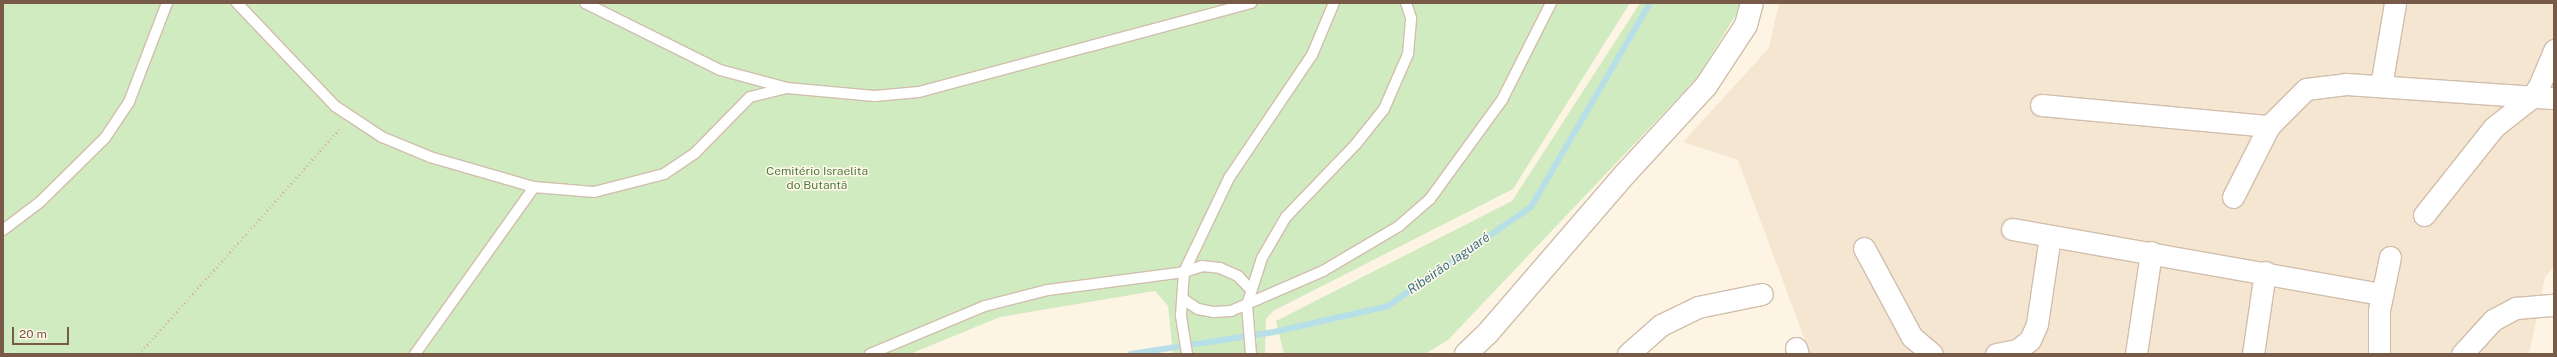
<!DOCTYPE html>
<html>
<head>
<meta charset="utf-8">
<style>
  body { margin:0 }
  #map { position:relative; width:2557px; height:357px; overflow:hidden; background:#fdf4e3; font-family:"Public Sans",sans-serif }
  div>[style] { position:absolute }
  .residential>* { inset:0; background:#f5e6d1 }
  .green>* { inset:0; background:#d1ebc1 }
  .stream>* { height:5.5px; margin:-2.75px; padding:0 2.75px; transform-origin:2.75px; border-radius:2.75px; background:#b7dfe8 }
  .path>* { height:2.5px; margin-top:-1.25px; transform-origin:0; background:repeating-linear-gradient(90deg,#d9b79d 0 1px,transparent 0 4px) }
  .roads { filter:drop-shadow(1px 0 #d1beac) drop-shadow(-1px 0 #d1beac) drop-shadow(0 1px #d1beac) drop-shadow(0 -1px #d1beac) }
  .lane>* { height:10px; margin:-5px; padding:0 5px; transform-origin:5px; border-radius:5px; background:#fff }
  .street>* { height:21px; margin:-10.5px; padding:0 10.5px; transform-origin:10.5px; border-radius:10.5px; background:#fff }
  .secondary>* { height:22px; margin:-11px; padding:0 11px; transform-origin:11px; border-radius:11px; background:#fff }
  span { translate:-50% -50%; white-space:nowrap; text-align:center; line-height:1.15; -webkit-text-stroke:3px #fff8eb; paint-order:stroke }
  .park-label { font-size:12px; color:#4f7d3f }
  .water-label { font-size:13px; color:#3e7684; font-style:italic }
  .frame { position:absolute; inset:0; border:4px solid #775a48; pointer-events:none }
  .scale { position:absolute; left:12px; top:327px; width:57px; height:18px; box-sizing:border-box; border:2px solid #775a48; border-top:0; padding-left:5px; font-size:12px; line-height:14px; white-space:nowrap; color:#775a48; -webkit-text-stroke:3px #fff8eb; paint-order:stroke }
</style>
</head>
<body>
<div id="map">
  <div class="residential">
    <div style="clip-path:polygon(1779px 3px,2554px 3px,2554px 267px,2545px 277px,2529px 354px,1810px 354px,1738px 160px,1683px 142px,1769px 48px)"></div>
  </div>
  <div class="green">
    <div style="clip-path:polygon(3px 3px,1630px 3px,1513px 189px,1273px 311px,1266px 319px,1265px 354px,1173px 354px,1168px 306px,1155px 291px,1000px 317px,910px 354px,3px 354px)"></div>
    <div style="clip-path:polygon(1640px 3px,1743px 3px,1698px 77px,1448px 340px,1425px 354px,1284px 354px,1276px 321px,1512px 201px)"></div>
  </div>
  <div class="stream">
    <div style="left:1131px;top:354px;width:145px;rotate:-8.7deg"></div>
    <div style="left:1274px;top:332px;width:117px;rotate:-12.8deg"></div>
    <div style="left:1388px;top:306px;width:174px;rotate:-34.7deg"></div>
    <div style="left:1531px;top:207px;width:236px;rotate:-59.7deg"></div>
  </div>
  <div class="path">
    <div style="left:139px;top:354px;width:304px;rotate:-48.3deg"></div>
  </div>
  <div class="roads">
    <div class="lane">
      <div style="left:237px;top:3px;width:142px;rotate:46.4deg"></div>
      <div style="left:335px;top:106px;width:56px;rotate:33.4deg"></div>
      <div style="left:382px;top:137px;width:52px;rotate:22.6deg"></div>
      <div style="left:430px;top:157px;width:108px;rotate:16.1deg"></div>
      <div style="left:534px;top:187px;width:60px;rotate:4.8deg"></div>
      <div style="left:594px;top:192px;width:72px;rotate:-14.4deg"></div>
      <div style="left:664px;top:174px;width:37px;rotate:-34deg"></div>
      <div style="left:695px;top:153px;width:78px;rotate:-45.5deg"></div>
      <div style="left:750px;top:97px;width:37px;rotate:-14deg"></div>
      <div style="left:585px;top:3px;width:151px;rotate:26.4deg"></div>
      <div style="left:720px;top:70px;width:69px;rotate:15deg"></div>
      <div style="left:787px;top:88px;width:88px;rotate:5.2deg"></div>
      <div style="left:875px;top:96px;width:44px;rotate:-5.2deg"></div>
      <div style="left:919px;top:92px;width:344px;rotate:-15deg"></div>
      <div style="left:3px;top:230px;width:46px;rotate:-37.1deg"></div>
      <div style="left:40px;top:202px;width:91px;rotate:-44.6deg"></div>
      <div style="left:105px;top:138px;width:43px;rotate:-56.3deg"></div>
      <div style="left:129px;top:102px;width:106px;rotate:-69deg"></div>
      <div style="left:1183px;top:299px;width:18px;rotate:34deg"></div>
      <div style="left:1198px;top:309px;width:16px;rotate:11deg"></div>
      <div style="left:1214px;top:312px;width:17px;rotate:-3deg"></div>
      <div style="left:1231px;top:311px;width:100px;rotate:-23.5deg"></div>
      <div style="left:1323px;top:271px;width:88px;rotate:-30.6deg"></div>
      <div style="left:1399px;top:226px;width:41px;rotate:-41.1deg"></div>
      <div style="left:1430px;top:199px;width:122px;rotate:-54deg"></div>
      <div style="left:1502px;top:100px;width:109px;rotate:-63.2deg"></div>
      <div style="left:415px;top:354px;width:205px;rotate:-54.5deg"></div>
      <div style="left:870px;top:354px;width:125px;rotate:-22.7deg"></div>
      <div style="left:985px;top:306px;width:65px;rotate:-14.3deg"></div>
      <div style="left:1048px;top:290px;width:137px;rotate:-7.5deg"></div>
      <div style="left:1184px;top:272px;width:19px;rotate:-18deg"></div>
      <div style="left:1202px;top:266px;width:18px;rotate:6deg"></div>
      <div style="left:1220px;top:268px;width:20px;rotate:24deg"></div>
      <div style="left:1238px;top:276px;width:18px;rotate:47deg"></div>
      <div style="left:1187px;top:354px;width:39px;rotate:-99deg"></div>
      <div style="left:1181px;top:315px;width:43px;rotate:-86deg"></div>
      <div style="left:1184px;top:272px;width:104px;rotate:-64.4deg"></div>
      <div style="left:1229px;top:178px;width:148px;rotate:-56deg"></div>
      <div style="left:1312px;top:55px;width:56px;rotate:-67.1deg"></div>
      <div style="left:1251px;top:354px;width:49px;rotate:-94.7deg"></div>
      <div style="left:1247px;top:305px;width:49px;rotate:-72.3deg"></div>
      <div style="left:1262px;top:258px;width:48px;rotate:-59.7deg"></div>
      <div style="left:1286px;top:217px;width:101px;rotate:-46.2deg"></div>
      <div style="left:1356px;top:144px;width:45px;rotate:-51.3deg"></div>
      <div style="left:1384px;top:109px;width:60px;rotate:-66.4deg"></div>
      <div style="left:1408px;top:54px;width:36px;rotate:-85deg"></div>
      <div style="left:1411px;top:18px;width:16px;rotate:-108deg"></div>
    </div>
    <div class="street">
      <div style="left:2381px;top:86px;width:84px;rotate:-80.4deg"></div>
      <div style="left:2041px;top:105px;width:229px;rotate:5.3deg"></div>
      <div style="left:2233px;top:197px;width:80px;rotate:-63.1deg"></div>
      <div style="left:2269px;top:126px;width:52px;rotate:-45deg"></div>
      <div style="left:2306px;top:89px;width:40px;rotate:-7.1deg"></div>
      <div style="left:2346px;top:84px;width:208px;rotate:3.9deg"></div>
      <div style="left:2424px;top:215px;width:112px;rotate:-51.5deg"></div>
      <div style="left:2494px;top:127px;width:47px;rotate:-38.1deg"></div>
      <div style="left:2531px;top:98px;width:14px;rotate:-56deg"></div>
      <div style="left:2539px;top:86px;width:39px;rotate:-67deg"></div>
      <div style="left:2012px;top:229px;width:376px;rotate:10deg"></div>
      <div style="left:1864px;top:248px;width:101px;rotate:61.7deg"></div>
      <div style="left:1912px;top:337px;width:26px;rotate:40deg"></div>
      <div style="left:1796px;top:348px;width:6px;rotate:72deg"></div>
      <div style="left:1628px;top:354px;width:44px;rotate:-41.3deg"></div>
      <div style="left:1661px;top:325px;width:41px;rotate:-25.9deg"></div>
      <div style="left:1698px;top:307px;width:65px;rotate:-11.5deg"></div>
      <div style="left:1996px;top:354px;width:21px;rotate:-11deg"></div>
      <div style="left:2017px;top:350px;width:16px;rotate:-38deg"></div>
      <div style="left:2030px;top:340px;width:17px;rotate:-66deg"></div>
      <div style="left:2037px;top:324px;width:89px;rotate:-81.6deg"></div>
      <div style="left:2136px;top:354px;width:103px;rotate:-81.6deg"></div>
      <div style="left:2253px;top:354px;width:83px;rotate:-81.7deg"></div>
      <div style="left:2379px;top:354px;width:44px;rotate:-90deg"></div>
      <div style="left:2379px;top:310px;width:54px;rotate:-78.3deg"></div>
      <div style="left:2462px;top:354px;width:46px;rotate:-47.6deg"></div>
      <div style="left:2493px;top:320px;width:26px;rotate:-28deg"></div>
      <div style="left:2516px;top:308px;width:38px;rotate:-5deg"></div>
    </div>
    <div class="secondary">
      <div style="left:1466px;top:354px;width:29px;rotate:-44deg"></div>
      <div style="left:1487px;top:334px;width:214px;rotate:-49.2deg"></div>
      <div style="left:1627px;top:172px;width:117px;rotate:-47.4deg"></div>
      <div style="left:1706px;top:86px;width:73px;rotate:-56.7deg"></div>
      <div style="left:1746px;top:25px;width:23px;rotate:-75deg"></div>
    </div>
  </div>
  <div class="park-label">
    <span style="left:817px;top:179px">Cemitério Israelita<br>do Butantã</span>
  </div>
  <div class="water-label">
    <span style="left:1449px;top:264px;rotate:-35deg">Ribeirão Jaguaré</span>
  </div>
  <div class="frame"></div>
  <div class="scale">20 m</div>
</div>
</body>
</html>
